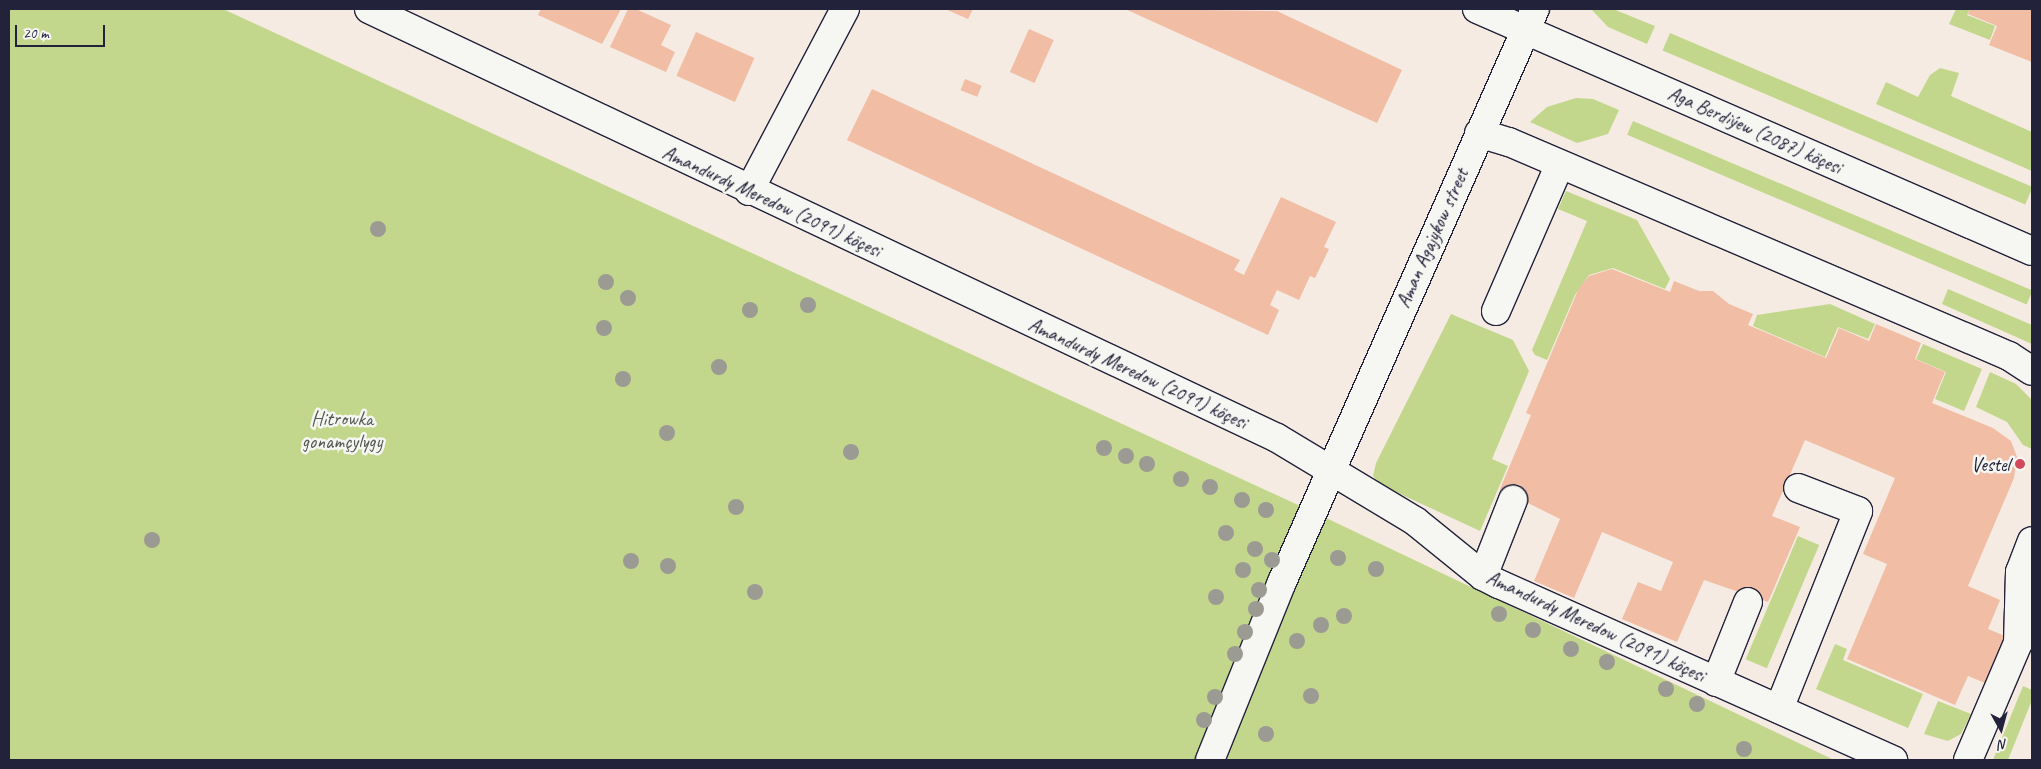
<!DOCTYPE html>
<html>
<head>
<meta charset="utf-8">
<style>
  body { margin:0 }
  #map { position:relative; width:2041px; height:769px; overflow:hidden; background:#f5ebe2; font-family:Caveat,sans-serif }
  div>[style] { position:absolute }
  .green>* { inset:0; background:#c3d78c; transform-origin:0 0 }
  .building>* { inset:0; background:#f1bda4; transform-origin:0 0 }
  .roads { filter:drop-shadow(1px 0 #22223b) drop-shadow(-1px 0 #22223b) drop-shadow(0 1px #22223b) drop-shadow(0 -1px #22223b) }
  .minor>* { height:28px; margin:-14px; padding:0 14px; transform-origin:14px; border-radius:14px; background:#f6f6f2 }
  .trees>* { width:16px; height:16px; margin:-8px; border-radius:50%; background:#9b9a93 }
  .dots>* { width:14px; height:14px; translate:-50% -50%; box-sizing:border-box; border:2px solid #f6f6f2; border-radius:50% }
  span { translate:-50% -50%; white-space:nowrap; text-align:center; line-height:1.15; -webkit-text-stroke:5px #f6f6f2; paint-order:stroke }
  .street-label { font-size:20px; color:#22223b }
  .park-label { font-size:20px; color:#525853 }
  .poi-label { font-size:20px; color:#22223b }
  .right { translate:-100% -50%; text-align:right }
  .frame { position:absolute; inset:0; border:10px solid #22223b; pointer-events:none }
  .north { position:absolute; left:1976px; top:704px; width:50px; height:50px; -webkit-text-stroke:4px #f6f6f2; paint-order:stroke; rotate:173deg; font-size:14px; font-weight:700; line-height:20px; text-align:center; color:#22223b }
  .north::after { content:''; display:block; margin:auto; width:18px; height:22px; background:#22223b; clip-path:polygon(50% 0,100% 100%,50% 72%,0 100%) }
  .scale { position:absolute; left:15px; top:25px; width:90px; height:22px; box-sizing:border-box; border:2px solid #22223b; border-top:0; padding-left:6px; font-size:15px; line-height:18px; white-space:nowrap; color:#22223b; -webkit-text-stroke:4px #f6f6f2; paint-order:stroke }
</style>
</head>
<body>
<div id="map">
  <div class="green">
    <div style="clip-path:polygon(9px 9px,223px 9px,1324px 517px,1834px 760px,9px 760px)"></div>
    <div style="clip-path:polygon(1591px 9px,1613px 9px,1655px 26px,1647px 44px,1608px 27px)"></div>
    <div style="clip-path:polygon(1956px 9px,1970px 9px,1967px 15px,1995px 26px,1990px 40px,1949px 24px)"></div>
    <div style="left:1670px;top:33px;width:394px;height:19px;rotate:23deg"></div>
    <div style="clip-path:polygon(1940px 68px,1959px 73px,1951px 96px,2032px 132px,2032px 171px,1876px 104px,1886px 82px,1918px 97px,1930px 75px)"></div>
    <div style="clip-path:polygon(1576px 98px,1593px 99px,1619px 110px,1608px 134px,1577px 143px,1530px 122px,1547px 107px)"></div>
    <div style="left:1633px;top:121px;width:434px;height:15px;rotate:23deg"></div>
    <div style="clip-path:polygon(1566px 191px,1637px 220px,1670px 279px,1665px 289px,1613px 268px,1589px 275px,1575px 295px,1547px 360px,1535px 355px,1532px 350px,1587px 221px,1558px 209px)"></div>
    <div style="clip-path:polygon(1948px 289px,2032px 325px,2032px 344px,1942px 304px)"></div>
    <div style="clip-path:polygon(1830px 304px,1875px 324px,1868px 339px,1838px 327px,1825px 357px,1753px 326px,1757px 315px)"></div>
    <div style="clip-path:polygon(1451px 314px,1513px 340px,1529px 371px,1492px 459px,1508px 466px,1480px 531px,1381px 485px,1373px 476px,1376px 463px)"></div>
    <div style="clip-path:polygon(1923px 344px,1982px 369px,1964px 411px,1935px 399px,1946px 372px,1916px 359px)"></div>
    <div style="clip-path:polygon(1990px 372px,2016px 384px,2032px 400px,2032px 449px,2023px 445px,2007px 422px,1976px 407px)"></div>
    <div style="left:1798px;top:536px;width:23px;height:134px;rotate:23deg"></div>
    <div style="clip-path:polygon(1835px 644px,1847px 649px,1843px 660px,1923px 694px,1908px 728px,1816px 689px)"></div>
    <div style="clip-path:polygon(2023px 686px,2032px 690px,2032px 700px,2008px 760px,1993px 760px)"></div>
    <div style="clip-path:polygon(1938px 701px,1971px 714px,1961px 734px,1948px 741px,1924px 734px)"></div>
  </div>
  <div class="building">
    <div style="clip-path:polygon(541px 9px,621px 9px,602px 44px,538px 15px)"></div>
    <div style="clip-path:polygon(628px 9px,636px 9px,671px 25px,661px 45px,675px 52px,666px 72px,610px 47px)"></div>
    <div style="clip-path:polygon(945px 9px,973px 9px,968px 19px)"></div>
    <div style="clip-path:polygon(1125px 9px,1277px 11px,1402px 70px,1377px 123px)"></div>
    <div style="clip-path:polygon(1970px 9px,2032px 9px,2032px 62px,1989px 45px,1997px 26px,1968px 14px)"></div>
    <div style="left:1029px;top:29px;width:27px;height:47px;rotate:24deg"></div>
    <div style="left:696px;top:32px;width:64px;height:48px;rotate:24deg"></div>
    <div style="left:965px;top:79px;width:18px;height:12px;rotate:22deg"></div>
    <div style="clip-path:polygon(872px 89px,1240px 260px,1234px 270px,1244px 275px,1281px 197px,1336px 222px,1324px 247px,1329px 249px,1315px 278px,1310px 276px,1299px 300px,1277px 290px,1270px 305px,1279px 310px,1268px 335px,847px 140px)"></div>
    <div style="clip-path:polygon(1612px 269px,1670px 292px,1674px 281px,1699px 291px,1713px 291px,1729px 304px,1753px 314px,1748px 325px,1826px 358px,1839px 328px,1869px 341px,1876px 324px,1921px 343px,1915px 359px,1945px 372px,1932px 403px,1993px 428px,2011px 441px,2017px 457px,2014px 478px,1968px 586px,2000px 600px,1988px 629px,2005px 636px,1985px 683px,1968px 676px,1955px 705px,1847px 659px,1887px 564px,1863px 554px,1895px 478px,1805px 440px,1772px 516px,1800px 527px,1768px 602px,1704px 580px,1677px 642px,1622px 619px,1638px 582px,1661px 591px,1673px 562px,1602px 532px,1574px 598px,1534px 581px,1560px 519px,1500px 489px,1531px 415px,1526px 413px,1579px 288px,1589px 276px)"></div>
  </div>
  <div class="roads">
    <div class="minor">
      <div style="left:369px;top:9px;width:1004px;rotate:25.29deg"></div>
      <div style="left:1277px;top:438px;width:161px;rotate:31deg"></div>
      <div style="left:1415px;top:521px;width:87px;rotate:39deg"></div>
      <div style="left:1483px;top:576px;width:18px;rotate:27deg"></div>
      <div style="left:1499px;top:584px;width:432px;rotate:24.1deg"></div>
      <div style="left:1477px;top:9px;width:605px;rotate:23.56deg"></div>
      <div style="left:1479px;top:133px;width:31px;rotate:17deg"></div>
      <div style="left:1509px;top:142px;width:544px;rotate:23.17deg"></div>
      <div style="left:2009px;top:356px;width:27px;rotate:33deg"></div>
      <div style="left:749px;top:191px;width:206px;rotate:-62.2deg"></div>
      <div style="left:1496px;top:311px;width:160px;rotate:-66.5deg"></div>
      <div style="left:1483px;top:576px;width:82px;rotate:-68.5deg"></div>
      <div style="left:1716px;top:682px;width:86px;rotate:-68.2deg"></div>
      <div style="left:1779px;top:709px;width:213px;rotate:-68.2deg"></div>
      <div style="left:1858px;top:511px;width:64px;rotate:-159deg"></div>
      <div style="left:1210px;top:760px;width:192px;rotate:-68deg"></div>
      <div style="left:1282px;top:582px;width:626px;rotate:-66.18deg"></div>
      <div style="left:1968px;top:760px;width:127px;rotate:-66.9deg"></div>
      <div style="left:2018px;top:643px;width:71px;rotate:-88.4deg"></div>
      <div style="left:2020px;top:572px;width:33px;rotate:-69deg"></div>
    </div>
  </div>
  <div class="trees">
    <div style="left:378px;top:229px"></div>
    <div style="left:606px;top:282px"></div>
    <div style="left:628px;top:298px"></div>
    <div style="left:808px;top:305px"></div>
    <div style="left:750px;top:310px"></div>
    <div style="left:604px;top:328px"></div>
    <div style="left:719px;top:367px"></div>
    <div style="left:623px;top:379px"></div>
    <div style="left:667px;top:433px"></div>
    <div style="left:1104px;top:448px"></div>
    <div style="left:851px;top:452px"></div>
    <div style="left:1126px;top:456px"></div>
    <div style="left:1147px;top:464px"></div>
    <div style="left:1181px;top:479px"></div>
    <div style="left:1210px;top:487px"></div>
    <div style="left:1242px;top:500px"></div>
    <div style="left:736px;top:507px"></div>
    <div style="left:1266px;top:510px"></div>
    <div style="left:1226px;top:533px"></div>
    <div style="left:152px;top:540px"></div>
    <div style="left:1255px;top:549px"></div>
    <div style="left:1338px;top:558px"></div>
    <div style="left:1272px;top:560px"></div>
    <div style="left:631px;top:561px"></div>
    <div style="left:668px;top:566px"></div>
    <div style="left:1376px;top:569px"></div>
    <div style="left:1243px;top:570px"></div>
    <div style="left:1259px;top:590px"></div>
    <div style="left:755px;top:592px"></div>
    <div style="left:1216px;top:597px"></div>
    <div style="left:1256px;top:609px"></div>
    <div style="left:1499px;top:614px"></div>
    <div style="left:1344px;top:616px"></div>
    <div style="left:1321px;top:625px"></div>
    <div style="left:1533px;top:630px"></div>
    <div style="left:1245px;top:632px"></div>
    <div style="left:1297px;top:641px"></div>
    <div style="left:1571px;top:649px"></div>
    <div style="left:1235px;top:654px"></div>
    <div style="left:1607px;top:662px"></div>
    <div style="left:1666px;top:689px"></div>
    <div style="left:1311px;top:696px"></div>
    <div style="left:1215px;top:697px"></div>
    <div style="left:1697px;top:704px"></div>
    <div style="left:1204px;top:720px"></div>
    <div style="left:1266px;top:734px"></div>
    <div style="left:1744px;top:749px"></div>
  </div>
  <div class="dots">
    <div style="left:2020px;top:464px;background:#d1495b"></div>
  </div>
  <div class="street-label">
    <span style="left:1755px;top:130px;rotate:24deg">Aga Berdiýew (2087) köçesi</span>
    <span style="left:772px;top:201px;rotate:25deg">Amandurdy Meredow (2091) köçesi</span>
    <span style="left:1432px;top:238px;rotate:-66deg">Aman Agajykow street</span>
    <span style="left:1138px;top:373px;rotate:25deg">Amandurdy Meredow (2091) köçesi</span>
    <span style="left:1596px;top:626px;rotate:25deg">Amandurdy Meredow (2091) köçesi</span>
  </div>
  <div class="park-label">
    <span style="left:342px;top:430px">Hitrowka<br>gonamçylygy</span>
  </div>
  <div class="poi-label">
    <span class="right" style="left:2010px;top:464px">Vestel</span>
  </div>
  <div class="frame"></div>
  <div class="north">N</div>
  <div class="scale">20 m</div>
</div>
</body>
</html>
